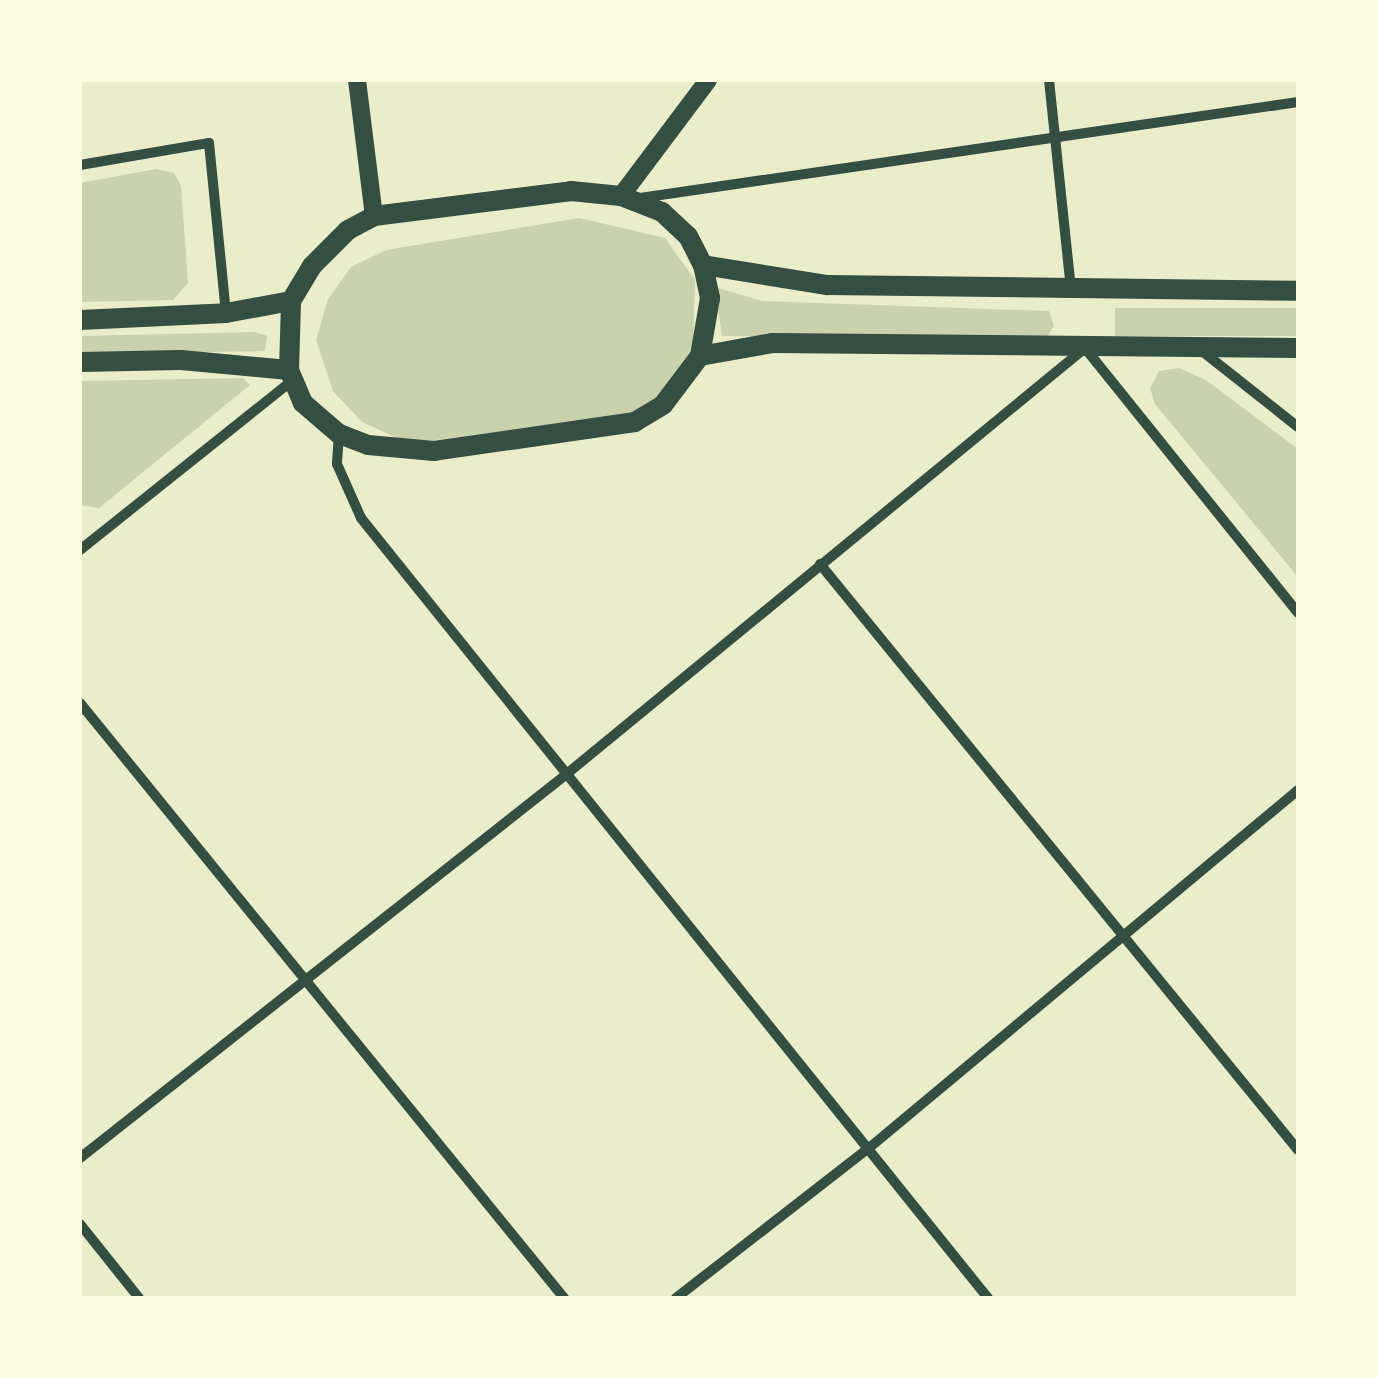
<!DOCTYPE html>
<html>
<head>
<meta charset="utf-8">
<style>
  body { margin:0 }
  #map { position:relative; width:1378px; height:1378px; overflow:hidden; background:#e9edc9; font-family:Barlow,sans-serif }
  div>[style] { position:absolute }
  .green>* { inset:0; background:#cad2ad; transform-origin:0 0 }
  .minor>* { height:10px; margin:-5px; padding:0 5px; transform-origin:5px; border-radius:5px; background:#344e41 }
  .tertiary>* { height:18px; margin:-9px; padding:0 9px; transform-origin:9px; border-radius:9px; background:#344e41 }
  .secondary>* { height:20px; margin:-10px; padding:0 10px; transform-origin:10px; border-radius:10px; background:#344e41 }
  span { translate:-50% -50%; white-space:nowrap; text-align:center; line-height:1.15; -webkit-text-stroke:10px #fefae0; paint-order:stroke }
  .frame { position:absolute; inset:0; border:82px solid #fefae0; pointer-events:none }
</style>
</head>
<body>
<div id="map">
  <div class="green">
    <div style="clip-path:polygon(156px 169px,174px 173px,181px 186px,188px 283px,173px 300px,80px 302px,80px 183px)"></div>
    <div style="clip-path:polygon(579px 218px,665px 238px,695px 280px,693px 351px,670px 394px,625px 417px,427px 441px,397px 438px,362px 422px,333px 391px,316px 340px,328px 299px,351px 267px,386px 250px)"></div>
    <div style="clip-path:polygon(715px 287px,762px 301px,1049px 311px,1054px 326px,1046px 338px,722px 336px)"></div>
    <div style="left:1298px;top:308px;width:28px;height:183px;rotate:90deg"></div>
    <div style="clip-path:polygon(255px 332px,267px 336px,265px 351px,80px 354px,80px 336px)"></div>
    <div style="clip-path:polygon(1179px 368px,1206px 380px,1298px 449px,1298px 577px,1155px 404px,1150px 388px,1159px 371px)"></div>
    <div style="clip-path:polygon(243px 378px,250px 385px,99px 508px,80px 505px,80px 381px)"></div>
  </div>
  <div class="minor">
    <div style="left:1049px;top:80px;width:209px;rotate:84deg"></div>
    <div style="left:80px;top:165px;width:131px;rotate:-9.7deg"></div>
    <div style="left:209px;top:143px;width:171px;rotate:84.3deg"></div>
    <div style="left:640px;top:198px;width:665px;rotate:-8.3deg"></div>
    <div style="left:1202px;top:351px;width:122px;rotate:38.4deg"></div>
    <div style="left:339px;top:434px;width:30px;rotate:94deg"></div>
    <div style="left:337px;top:464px;width:59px;rotate:66deg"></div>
    <div style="left:361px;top:518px;width:1001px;rotate:51.21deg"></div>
    <div style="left:80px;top:550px;width:271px;rotate:-38.6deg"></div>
    <div style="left:820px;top:564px;width:756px;rotate:50.8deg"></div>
    <div style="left:80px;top:703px;width:767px;rotate:50.87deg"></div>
    <div style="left:80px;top:1158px;width:615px;rotate:-38.27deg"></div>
    <div style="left:563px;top:777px;width:676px;rotate:-39.41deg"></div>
    <div style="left:1085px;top:348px;width:340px;rotate:51.2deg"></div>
    <div style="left:80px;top:1224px;width:95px;rotate:51.4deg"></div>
    <div style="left:676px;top:1298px;width:244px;rotate:-37.9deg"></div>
    <div style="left:869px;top:1148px;width:559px;rotate:-39.84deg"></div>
  </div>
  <div class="tertiary">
    <div style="left:357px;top:80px;width:137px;rotate:82.9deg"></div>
    <div style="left:621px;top:196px;width:145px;rotate:-53.1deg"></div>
  </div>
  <div class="secondary">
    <div style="left:571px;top:191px;width:50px;rotate:5.7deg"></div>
    <div style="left:621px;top:196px;width:44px;rotate:21.3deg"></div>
    <div style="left:662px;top:212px;width:35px;rotate:43deg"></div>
    <div style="left:688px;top:236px;width:33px;rotate:63deg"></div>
    <div style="left:703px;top:265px;width:34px;rotate:78deg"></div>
    <div style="left:710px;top:298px;width:59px;rotate:99.8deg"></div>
    <div style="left:700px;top:356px;width:61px;rotate:127.1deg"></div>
    <div style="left:663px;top:405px;width:33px;rotate:149deg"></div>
    <div style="left:635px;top:422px;width:203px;rotate:171.8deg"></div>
    <div style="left:434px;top:451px;width:66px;rotate:-174.8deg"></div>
    <div style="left:368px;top:445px;width:31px;rotate:-159deg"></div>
    <div style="left:339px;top:434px;width:48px;rotate:-139.3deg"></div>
    <div style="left:303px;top:403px;width:36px;rotate:-113deg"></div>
    <div style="left:289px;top:370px;width:69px;rotate:-88.3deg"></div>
    <div style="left:291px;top:301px;width:41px;rotate:-59deg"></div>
    <div style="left:312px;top:266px;width:51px;rotate:-45deg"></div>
    <div style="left:348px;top:230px;width:30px;rotate:-28deg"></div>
    <div style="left:374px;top:216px;width:199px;rotate:-7.2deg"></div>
    <div style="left:703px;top:265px;width:126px;rotate:9.2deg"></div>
    <div style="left:827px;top:285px;width:471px;rotate:0.7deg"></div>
    <div style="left:80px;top:320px;width:146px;rotate:-2.7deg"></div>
    <div style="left:226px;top:313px;width:66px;rotate:-10.5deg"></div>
    <div style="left:700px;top:356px;width:73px;rotate:-10.2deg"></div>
    <div style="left:772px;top:343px;width:526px;rotate:0.54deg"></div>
    <div style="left:80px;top:362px;width:101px;rotate:-1.1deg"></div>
    <div style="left:181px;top:360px;width:108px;rotate:5.3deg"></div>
  </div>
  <div class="frame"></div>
</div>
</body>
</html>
